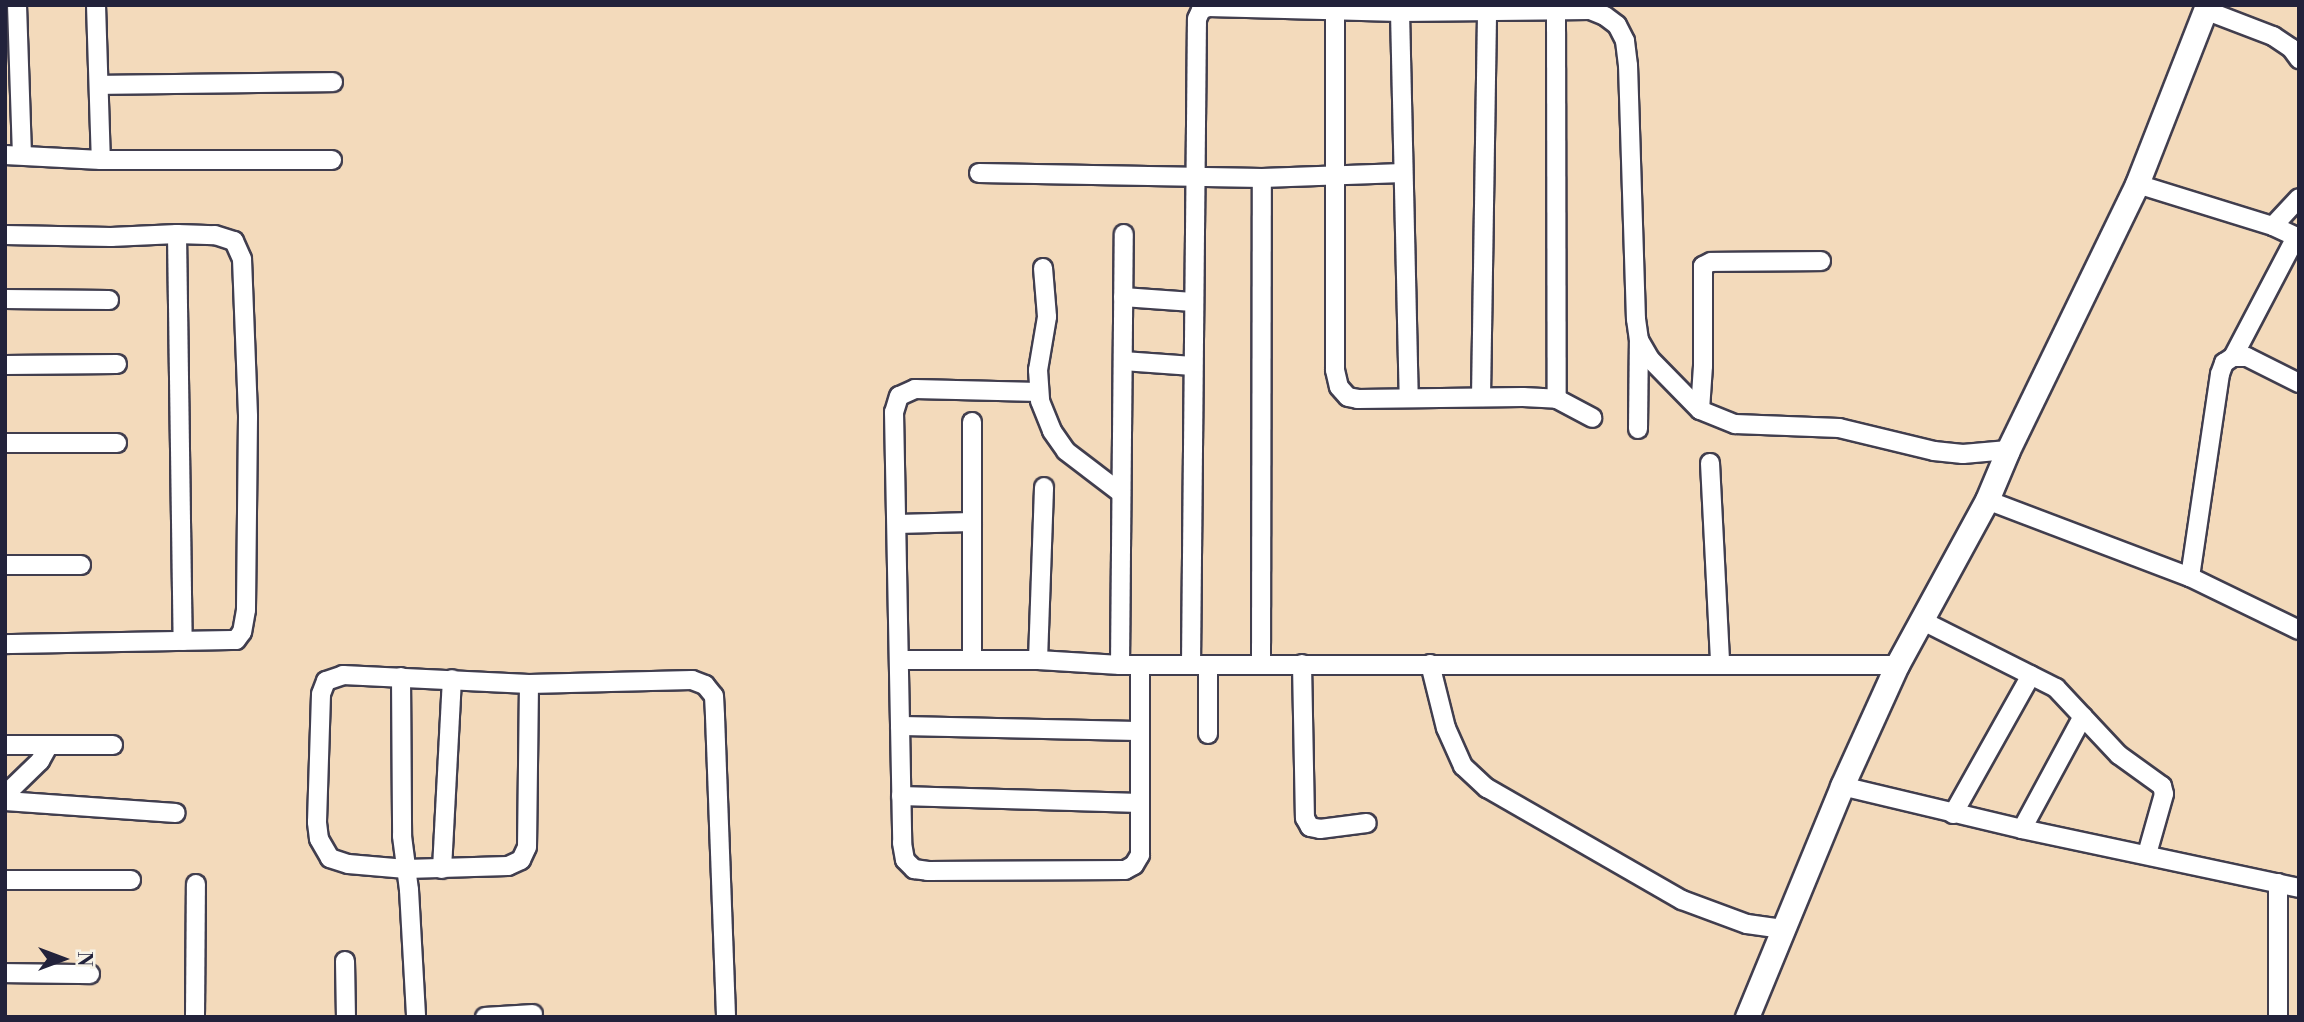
<!DOCTYPE html>
<html>
<head>
<meta charset="utf-8">
<style>
  body { margin:0 }
  #map { position:relative; width:2304px; height:1022px; overflow:hidden; background:#f3dabb; font-family:"Libre Bodoni",serif }
  div>[style] { position:absolute }
  .roads { filter:drop-shadow(2px 0 #413e4e) drop-shadow(-2px 0 #413e4e) drop-shadow(0 2px #413e4e) drop-shadow(0 -2px #413e4e) }
  .minor>* { height:18px; margin:-9px; padding:0 9px; transform-origin:9px; border-radius:9px; background:#fff }
  .tertiary>* { height:23px; margin:-11.5px; padding:0 11.5px; transform-origin:11.5px; border-radius:11.5px; background:#fff }
  span { translate:-50% -50%; white-space:nowrap; text-align:center; line-height:1.15; -webkit-text-stroke:7px #f7f3e8; paint-order:stroke }
  .frame { position:absolute; inset:0; border:7px solid #22223b; pointer-events:none }
  .north { position:absolute; left:28px; top:924px; width:70px; height:70px; -webkit-text-stroke:5px #f7f3e8; paint-order:stroke; rotate:90deg; font-size:19px; font-weight:700; line-height:28px; text-align:center; color:#22223b }
  .north::after { content:''; display:block; margin:auto; width:24px; height:32px; background:#22223b; clip-path:polygon(50% 0,100% 100%,50% 72%,0 100%) }
</style>
</head>
<body>
<div id="map">
  <div class="roads">
    <div class="minor">
      <div style="left:17px;top:5px;width:149px;rotate:88.1deg"></div>
      <div style="left:96px;top:5px;width:155px;rotate:88.2deg"></div>
      <div style="left:1335px;top:10px;width:360px;rotate:90deg"></div>
      <div style="left:1335px;top:370px;width:17px;rotate:77deg"></div>
      <div style="left:1339px;top:387px;width:13px;rotate:48deg"></div>
      <div style="left:1348px;top:397px;width:10px;rotate:11deg"></div>
      <div style="left:1358px;top:399px;width:165px;rotate:-0.7deg"></div>
      <div style="left:1523px;top:397px;width:34px;rotate:3deg"></div>
      <div style="left:1557px;top:399px;width:40px;rotate:28deg"></div>
      <div style="left:2205px;top:10px;width:73px;rotate:20.9deg"></div>
      <div style="left:2273px;top:36px;width:22px;rotate:34deg"></div>
      <div style="left:2291px;top:48px;width:14px;rotate:54deg"></div>
      <div style="left:1556px;top:11px;width:388px;rotate:89.9deg"></div>
      <div style="left:1400px;top:12px;width:385px;rotate:88.7deg"></div>
      <div style="left:100px;top:85px;width:233px;rotate:-0.7deg"></div>
      <div style="left:5px;top:155px;width:96px;rotate:3deg"></div>
      <div style="left:101px;top:160px;width:231px"></div>
      <div style="left:979px;top:173px;width:283px;rotate:1deg"></div>
      <div style="left:1262px;top:178px;width:141px;rotate:-2deg"></div>
      <div style="left:2137px;top:184px;width:142px;rotate:17.2deg"></div>
      <div style="left:2273px;top:226px;width:29px;rotate:25deg"></div>
      <div style="left:2273px;top:226px;width:38px;rotate:-47deg"></div>
      <div style="left:177px;top:234px;width:407px;rotate:89.2deg"></div>
      <div style="left:5px;top:235px;width:106px;rotate:1.1deg"></div>
      <div style="left:111px;top:237px;width:66px;rotate:-2.6deg"></div>
      <div style="left:177px;top:234px;width:38px;rotate:2deg"></div>
      <div style="left:215px;top:235px;width:20px;rotate:18deg"></div>
      <div style="left:234px;top:241px;width:20px;rotate:66deg"></div>
      <div style="left:242px;top:259px;width:158px;rotate:87.8deg"></div>
      <div style="left:248px;top:417px;width:193px;rotate:90.6deg"></div>
      <div style="left:246px;top:610px;width:22px;rotate:100deg"></div>
      <div style="left:242px;top:632px;width:10px;rotate:127deg"></div>
      <div style="left:236px;top:640px;width:231px;rotate:179deg"></div>
      <div style="left:1043px;top:268px;width:49px;rotate:85.3deg"></div>
      <div style="left:1047px;top:317px;width:54px;rotate:99.6deg"></div>
      <div style="left:1038px;top:370px;width:31px;rotate:86deg"></div>
      <div style="left:1040px;top:401px;width:32px;rotate:68deg"></div>
      <div style="left:1052px;top:431px;width:24px;rotate:55deg"></div>
      <div style="left:1066px;top:451px;width:69px;rotate:37.4deg"></div>
      <div style="left:1123px;top:297px;width:70px;rotate:4.1deg"></div>
      <div style="left:5px;top:299px;width:104px;rotate:0.6deg"></div>
      <div style="left:2233px;top:357px;width:136px;rotate:-62.3deg"></div>
      <div style="left:1123px;top:361px;width:70px;rotate:4.1deg"></div>
      <div style="left:5px;top:365px;width:112px;rotate:-0.5deg"></div>
      <div style="left:1039px;top:392px;width:124px;rotate:-178.6deg"></div>
      <div style="left:915px;top:389px;width:17px;rotate:156deg"></div>
      <div style="left:899px;top:396px;width:17px;rotate:107deg"></div>
      <div style="left:894px;top:412px;width:431px;rotate:88.9deg"></div>
      <div style="left:902px;top:843px;width:17px;rotate:80deg"></div>
      <div style="left:905px;top:860px;width:13px;rotate:45deg"></div>
      <div style="left:914px;top:869px;width:14px;rotate:8deg"></div>
      <div style="left:928px;top:871px;width:197px;rotate:-0.3deg"></div>
      <div style="left:1125px;top:870px;width:10px;rotate:-29deg"></div>
      <div style="left:1134px;top:865px;width:12px;rotate:-59deg"></div>
      <div style="left:1140px;top:855px;width:190px;rotate:-90deg"></div>
      <div style="left:1481px;top:397px;width:386px;rotate:-89.1deg"></div>
      <div style="left:1700px;top:410px;width:44px;rotate:-86.1deg"></div>
      <div style="left:1703px;top:366px;width:100px;rotate:-90deg"></div>
      <div style="left:1703px;top:266px;width:9px;rotate:-27deg"></div>
      <div style="left:1711px;top:262px;width:110px;rotate:-0.5deg"></div>
      <div style="left:972px;top:422px;width:238px;rotate:90deg"></div>
      <div style="left:1638px;top:429px;width:89px;rotate:-89.4deg"></div>
      <div style="left:5px;top:443px;width:112px"></div>
      <div style="left:1710px;top:463px;width:200px;rotate:87.1deg"></div>
      <div style="left:1987px;top:500px;width:217px;rotate:20.8deg"></div>
      <div style="left:2190px;top:577px;width:121px;rotate:25.9deg"></div>
      <div style="left:897px;top:524px;width:75px;rotate:-1.5deg"></div>
      <div style="left:5px;top:565px;width:76px"></div>
      <div style="left:2190px;top:577px;width:205px;rotate:-81.6deg"></div>
      <div style="left:2220px;top:374px;width:12px;rotate:-70deg"></div>
      <div style="left:2224px;top:363px;width:11px;rotate:-34deg"></div>
      <div style="left:2233px;top:357px;width:14px"></div>
      <div style="left:2247px;top:357px;width:58px;rotate:26.6deg"></div>
      <div style="left:1923px;top:621px;width:149px;rotate:26.7deg"></div>
      <div style="left:2056px;top:688px;width:92px;rotate:46.8deg"></div>
      <div style="left:2119px;top:755px;width:53px;rotate:35.8deg"></div>
      <div style="left:2162px;top:786px;width:8px;rotate:76deg"></div>
      <div style="left:2164px;top:794px;width:62px;rotate:105.8deg"></div>
      <div style="left:899px;top:660px;width:139px"></div>
      <div style="left:1038px;top:660px;width:82px;rotate:3.5deg"></div>
      <div style="left:1120px;top:665px;width:777px"></div>
      <div style="left:1038px;top:660px;width:173px;rotate:-88deg"></div>
      <div style="left:1261px;top:664px;width:486px;rotate:-89.9deg"></div>
      <div style="left:1302px;top:664px;width:154px;rotate:88.9deg"></div>
      <div style="left:1305px;top:818px;width:10px;rotate:61deg"></div>
      <div style="left:1310px;top:827px;width:10px;rotate:11deg"></div>
      <div style="left:1320px;top:829px;width:47px;rotate:-7.3deg"></div>
      <div style="left:1430px;top:664px;width:66px;rotate:76deg"></div>
      <div style="left:1446px;top:728px;width:42px;rotate:65.9deg"></div>
      <div style="left:1463px;top:766px;width:33px;rotate:43deg"></div>
      <div style="left:1487px;top:788px;width:225px;rotate:29.9deg"></div>
      <div style="left:1682px;top:900px;width:69px;rotate:20.3deg"></div>
      <div style="left:1747px;top:924px;width:36px;rotate:8deg"></div>
      <div style="left:1120px;top:665px;width:431px;rotate:-89.5deg"></div>
      <div style="left:1191px;top:665px;width:646px;rotate:-89.47deg"></div>
      <div style="left:1197px;top:19px;width:10px;rotate:-66deg"></div>
      <div style="left:1201px;top:10px;width:8px;rotate:-23deg"></div>
      <div style="left:1208px;top:7px;width:192px;rotate:1.5deg"></div>
      <div style="left:1400px;top:12px;width:190px;rotate:-0.6deg"></div>
      <div style="left:1590px;top:10px;width:16px;rotate:22deg"></div>
      <div style="left:1605px;top:16px;width:15px;rotate:37deg"></div>
      <div style="left:1617px;top:25px;width:18px;rotate:63deg"></div>
      <div style="left:1625px;top:41px;width:24px;rotate:83deg"></div>
      <div style="left:1628px;top:65px;width:254px;rotate:88.2deg"></div>
      <div style="left:1636px;top:319px;width:21px;rotate:82deg"></div>
      <div style="left:1639px;top:340px;width:22px;rotate:60deg"></div>
      <div style="left:1650px;top:359px;width:71px;rotate:45.6deg"></div>
      <div style="left:1700px;top:410px;width:38px;rotate:22deg"></div>
      <div style="left:1735px;top:424px;width:104px;rotate:2.2deg"></div>
      <div style="left:1839px;top:428px;width:98px;rotate:13.6deg"></div>
      <div style="left:1934px;top:451px;width:29px;rotate:6deg"></div>
      <div style="left:1963px;top:454px;width:45px;rotate:-5.1deg"></div>
      <div style="left:1208px;top:665px;width:69px;rotate:90deg"></div>
      <div style="left:401px;top:677px;width:159px;rotate:89.6deg"></div>
      <div style="left:402px;top:836px;width:54px;rotate:82.6deg"></div>
      <div style="left:409px;top:890px;width:127px;rotate:86.8deg"></div>
      <div style="left:529px;top:684px;width:163px;rotate:90.7deg"></div>
      <div style="left:527px;top:847px;width:14px;rotate:115deg"></div>
      <div style="left:521px;top:860px;width:14px;rotate:155deg"></div>
      <div style="left:508px;top:866px;width:102px;rotate:178.3deg"></div>
      <div style="left:406px;top:869px;width:58px;rotate:-175.1deg"></div>
      <div style="left:348px;top:864px;width:19px;rotate:-162deg"></div>
      <div style="left:330px;top:858px;width:22px;rotate:-120deg"></div>
      <div style="left:319px;top:839px;width:17px;rotate:-97deg"></div>
      <div style="left:317px;top:822px;width:128px;rotate:-88.2deg"></div>
      <div style="left:321px;top:694px;width:14px;rotate:-69deg"></div>
      <div style="left:326px;top:681px;width:18px;rotate:-19deg"></div>
      <div style="left:343px;top:675px;width:186px;rotate:2.8deg"></div>
      <div style="left:529px;top:684px;width:163px;rotate:-1.4deg"></div>
      <div style="left:692px;top:680px;width:14px;rotate:21deg"></div>
      <div style="left:705px;top:685px;width:14px;rotate:51deg"></div>
      <div style="left:714px;top:696px;width:20px;rotate:87deg"></div>
      <div style="left:715px;top:716px;width:301px;rotate:87.9deg"></div>
      <div style="left:900px;top:726px;width:240px;rotate:1.2deg"></div>
      <div style="left:5px;top:745px;width:108px"></div>
      <div style="left:1842px;top:786px;width:185px;rotate:13.4deg"></div>
      <div style="left:2022px;top:829px;width:283px;rotate:12deg"></div>
      <div style="left:5px;top:795px;width:49px;rotate:-44.2deg"></div>
      <div style="left:40px;top:761px;width:18px;rotate:-61deg"></div>
      <div style="left:901px;top:796px;width:239px;rotate:1.7deg"></div>
      <div style="left:5px;top:801px;width:171px;rotate:4deg"></div>
      <div style="left:1953px;top:814px;width:159px;rotate:-60.7deg"></div>
      <div style="left:2022px;top:829px;width:128px;rotate:-61.6deg"></div>
      <div style="left:442px;top:869px;width:190px;rotate:-87deg"></div>
      <div style="left:5px;top:880px;width:126px"></div>
      <div style="left:2278px;top:883px;width:134px;rotate:90deg"></div>
      <div style="left:345px;top:961px;width:56px;rotate:89deg"></div>
      <div style="left:5px;top:973px;width:85px;rotate:0.7deg"></div>
      <div style="left:195px;top:1017px;width:133px;rotate:-89.6deg"></div>
      <div style="left:485px;top:1017px;width:48px;rotate:-3.6deg"></div>
    </div>
    <div class="tertiary">
      <div style="left:1747px;top:1017px;width:250px;rotate:-67.6deg"></div>
      <div style="left:1842px;top:786px;width:133px;rotate:-65.6deg"></div>
      <div style="left:1897px;top:665px;width:188px;rotate:-61.4deg"></div>
      <div style="left:1987px;top:500px;width:54px;rotate:-67.2deg"></div>
      <div style="left:2008px;top:450px;width:296px;rotate:-64.1deg"></div>
      <div style="left:2137px;top:184px;width:192px;rotate:-68.6deg"></div>
    </div>
  </div>
  <div class="frame"></div>
  <div class="north">N</div>
</div>
</body>
</html>
